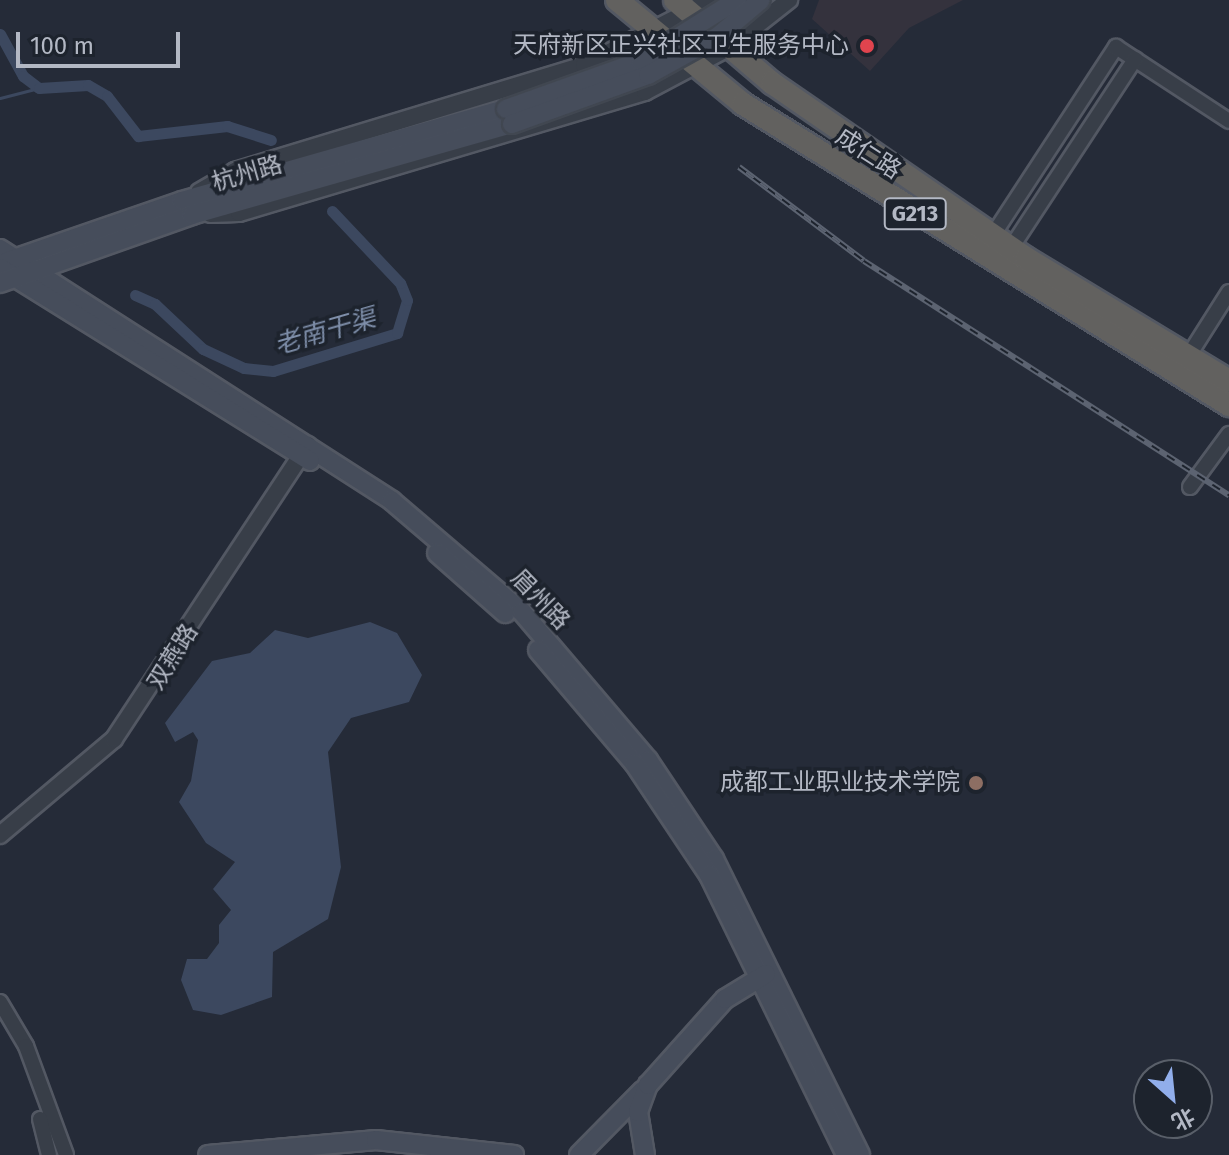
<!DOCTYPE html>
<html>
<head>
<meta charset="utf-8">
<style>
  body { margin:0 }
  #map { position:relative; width:1229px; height:1155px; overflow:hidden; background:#252b38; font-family:"Fira Sans","Noto Sans SC",sans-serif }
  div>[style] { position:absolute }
  .medical>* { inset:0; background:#34323d }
  .water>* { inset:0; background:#3c485f }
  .stream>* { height:3px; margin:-1.5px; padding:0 1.5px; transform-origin:1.5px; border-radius:1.5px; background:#3c485f }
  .canal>* { height:11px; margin:-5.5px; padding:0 5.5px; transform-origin:5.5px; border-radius:5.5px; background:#3c485f }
  .roads { filter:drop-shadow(2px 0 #535863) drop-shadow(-2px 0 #535863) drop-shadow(0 2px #535863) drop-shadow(0 -2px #535863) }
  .minor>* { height:14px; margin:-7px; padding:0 7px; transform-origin:7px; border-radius:7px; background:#383e48 }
  .tertiary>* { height:16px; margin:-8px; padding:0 8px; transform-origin:8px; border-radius:8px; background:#383e48 }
  .secondary>* { height:18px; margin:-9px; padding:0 9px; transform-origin:9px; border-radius:9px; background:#464d5b }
  .trunk>* { height:22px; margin:-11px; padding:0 11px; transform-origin:11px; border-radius:11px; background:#62615f }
  .rail>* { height:6px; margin-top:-3px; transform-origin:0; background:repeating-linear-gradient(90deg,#1d232d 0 9px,#5c6371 0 18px); box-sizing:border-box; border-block:2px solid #5c6371 }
  .bridges { filter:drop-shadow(2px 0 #414751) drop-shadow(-2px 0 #414751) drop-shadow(0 2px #414751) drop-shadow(0 -2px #414751) }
  .secondary-bridge>* { height:18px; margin:-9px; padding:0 9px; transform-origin:9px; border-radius:9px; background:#464d5b }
  .dots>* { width:22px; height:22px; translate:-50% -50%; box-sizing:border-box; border:4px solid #1d232d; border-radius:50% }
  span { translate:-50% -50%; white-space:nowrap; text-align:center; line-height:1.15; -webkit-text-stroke:7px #1d232d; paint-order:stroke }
  .shield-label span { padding:2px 6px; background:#1d232d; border:2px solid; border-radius:6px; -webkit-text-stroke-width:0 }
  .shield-label { font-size:22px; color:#b3b8c4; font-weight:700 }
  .poi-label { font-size:24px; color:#b3b8c4 }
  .right { translate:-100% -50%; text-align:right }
  .street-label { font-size:24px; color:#b3b8c4 }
  .water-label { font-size:26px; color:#7e8ea9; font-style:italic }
  .north { position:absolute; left:1133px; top:1059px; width:80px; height:80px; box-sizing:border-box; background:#1d232d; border:2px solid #595f69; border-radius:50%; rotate:153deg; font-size:22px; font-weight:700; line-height:32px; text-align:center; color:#b3b8c4 }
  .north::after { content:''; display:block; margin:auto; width:28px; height:36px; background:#91aeeb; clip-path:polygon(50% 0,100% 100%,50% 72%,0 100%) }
  .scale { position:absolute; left:16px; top:32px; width:164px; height:36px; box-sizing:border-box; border:4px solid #b3b8c4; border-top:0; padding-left:10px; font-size:24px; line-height:28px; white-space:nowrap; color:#b3b8c4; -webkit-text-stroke:6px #1d232d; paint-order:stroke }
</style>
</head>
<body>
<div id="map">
  <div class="medical">
    <div style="clip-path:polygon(819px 0,963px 0,909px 28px,870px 71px,812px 19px)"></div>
  </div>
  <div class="water">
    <div style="clip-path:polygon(370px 622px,397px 633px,422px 675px,409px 702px,351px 718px,328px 752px,341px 867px,328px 919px,273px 952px,272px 997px,221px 1015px,193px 1010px,181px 980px,187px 959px,207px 959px,219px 943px,219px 925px,231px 910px,213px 889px,235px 862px,206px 843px,179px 802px,191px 781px,198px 740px,193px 732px,175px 742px,165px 723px,212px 661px,250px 653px,275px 630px,308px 638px)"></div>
  </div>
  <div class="stream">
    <div style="left:0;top:98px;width:40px;rotate:-14.4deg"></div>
  </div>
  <div class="canal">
    <div style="left:0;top:34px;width:48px;rotate:61.3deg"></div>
    <div style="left:23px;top:76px;width:20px;rotate:37deg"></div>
    <div style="left:39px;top:88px;width:49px;rotate:-3.5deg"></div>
    <div style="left:88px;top:85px;width:22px;rotate:30deg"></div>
    <div style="left:107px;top:96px;width:51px;rotate:52.2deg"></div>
    <div style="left:138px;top:136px;width:90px;rotate:-6.4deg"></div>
    <div style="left:227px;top:126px;width:46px;rotate:17.7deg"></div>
    <div style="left:135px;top:295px;width:22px;rotate:24deg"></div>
    <div style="left:155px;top:304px;width:66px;rotate:43.2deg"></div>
    <div style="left:203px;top:349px;width:45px;rotate:24.9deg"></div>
    <div style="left:244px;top:368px;width:29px;rotate:6deg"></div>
    <div style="left:273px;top:371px;width:130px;rotate:-17deg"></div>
    <div style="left:397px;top:333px;width:34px;rotate:-73deg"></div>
    <div style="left:407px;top:300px;width:18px;rotate:-112deg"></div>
    <div style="left:400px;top:283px;width:99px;rotate:-133.4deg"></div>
  </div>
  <div class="roads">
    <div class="minor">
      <div style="left:993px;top:235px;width:225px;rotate:-56.8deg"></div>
      <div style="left:1116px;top:47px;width:135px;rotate:33.2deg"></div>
      <div style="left:1011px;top:248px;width:226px;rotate:-56.7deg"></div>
      <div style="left:1184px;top:363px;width:84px;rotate:-57.6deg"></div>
      <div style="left:1190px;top:487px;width:66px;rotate:-53.7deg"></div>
      <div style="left:0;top:1002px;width:51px;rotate:59.4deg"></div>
      <div style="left:26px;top:1046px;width:116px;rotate:69.8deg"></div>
      <div style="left:40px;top:1119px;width:37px;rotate:76deg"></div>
    </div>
    <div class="tertiary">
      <div style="left:199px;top:192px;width:42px;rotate:-30.3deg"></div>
      <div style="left:235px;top:171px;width:365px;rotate:-16.9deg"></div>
      <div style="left:584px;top:65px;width:143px;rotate:-27.1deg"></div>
      <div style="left:210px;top:214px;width:29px;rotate:-2deg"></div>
      <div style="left:239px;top:213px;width:424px;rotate:-16.6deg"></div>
      <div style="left:645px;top:92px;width:94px;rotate:-27.9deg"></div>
      <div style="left:728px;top:48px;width:78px;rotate:-38.2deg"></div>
      <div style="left:0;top:835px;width:149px;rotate:-40.1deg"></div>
      <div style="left:114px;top:739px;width:352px;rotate:-56.6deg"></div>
    </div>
    <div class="secondary">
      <div style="left:0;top:249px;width:466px;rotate:32.7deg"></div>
      <div style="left:392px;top:501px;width:171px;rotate:40.5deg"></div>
      <div style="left:522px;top:612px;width:194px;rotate:49.6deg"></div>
      <div style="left:648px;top:760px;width:119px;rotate:56.3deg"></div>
      <div style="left:714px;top:859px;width:330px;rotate:63.7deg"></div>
      <div style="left:8px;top:261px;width:184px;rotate:-19deg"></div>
      <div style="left:182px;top:201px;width:337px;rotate:-15.9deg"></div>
      <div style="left:0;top:268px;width:365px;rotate:31.9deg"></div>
      <div style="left:0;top:283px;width:204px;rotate:-19.5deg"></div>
      <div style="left:192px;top:215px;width:333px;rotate:-15.9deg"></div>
      <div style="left:437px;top:553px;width:91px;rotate:41.4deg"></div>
      <div style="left:538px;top:650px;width:148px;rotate:49.7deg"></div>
      <div style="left:634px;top:763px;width:135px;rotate:56.2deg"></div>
      <div style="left:709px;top:875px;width:312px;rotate:63.9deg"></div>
      <div style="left:208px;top:1155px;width:169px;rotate:-5.1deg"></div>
      <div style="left:376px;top:1140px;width:139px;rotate:6.2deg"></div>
      <div style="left:579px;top:1155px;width:91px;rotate:-45.4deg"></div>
      <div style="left:645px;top:1155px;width:44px;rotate:-99.2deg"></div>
      <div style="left:638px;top:1112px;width:29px;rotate:-70deg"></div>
      <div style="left:648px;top:1085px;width:115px;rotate:-48.2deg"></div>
      <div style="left:725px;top:999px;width:48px;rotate:-31.4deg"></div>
    </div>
    <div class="trunk">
      <div style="left:617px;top:0;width:163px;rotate:39.5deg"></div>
      <div style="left:743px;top:104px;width:572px;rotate:31.77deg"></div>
      <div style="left:675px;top:0;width:128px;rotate:40.6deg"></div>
      <div style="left:772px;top:83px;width:308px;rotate:34.6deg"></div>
      <div style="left:1026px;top:258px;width:237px;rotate:31.2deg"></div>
    </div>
  </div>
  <div class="rail">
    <div style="left:739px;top:167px;width:156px;rotate:36.9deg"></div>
    <div style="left:864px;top:261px;width:434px;rotate:32.7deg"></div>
  </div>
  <div class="bridges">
    <div class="secondary-bridge">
      <div style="left:506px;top:109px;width:142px;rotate:-19.7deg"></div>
      <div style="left:640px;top:61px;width:115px;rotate:-32.2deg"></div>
      <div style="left:512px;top:124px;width:145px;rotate:-19.8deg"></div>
      <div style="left:648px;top:75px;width:79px;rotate:-28.8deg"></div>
      <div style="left:717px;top:37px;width:57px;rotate:-40.1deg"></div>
    </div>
  </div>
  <div class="dots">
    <div style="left:867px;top:46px;background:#e0444e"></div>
    <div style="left:976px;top:783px;background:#8d6e63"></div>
  </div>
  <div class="shield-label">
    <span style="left:915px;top:214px">G213</span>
  </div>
  <div class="poi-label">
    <span class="right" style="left:849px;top:46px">天府新区正兴社区卫生服务中心</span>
    <span class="right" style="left:960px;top:783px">成都工业职业技术学院</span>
  </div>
  <div class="street-label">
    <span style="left:868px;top:154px;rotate:33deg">成仁路</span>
    <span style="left:247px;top:174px;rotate:-16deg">杭州路</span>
    <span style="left:540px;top:600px;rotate:46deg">眉州路</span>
    <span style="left:173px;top:657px;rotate:-58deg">双燕路</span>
  </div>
  <div class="water-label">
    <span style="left:325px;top:332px;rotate:-16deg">老南干渠</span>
  </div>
  <div class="north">北</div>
  <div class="scale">100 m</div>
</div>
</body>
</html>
